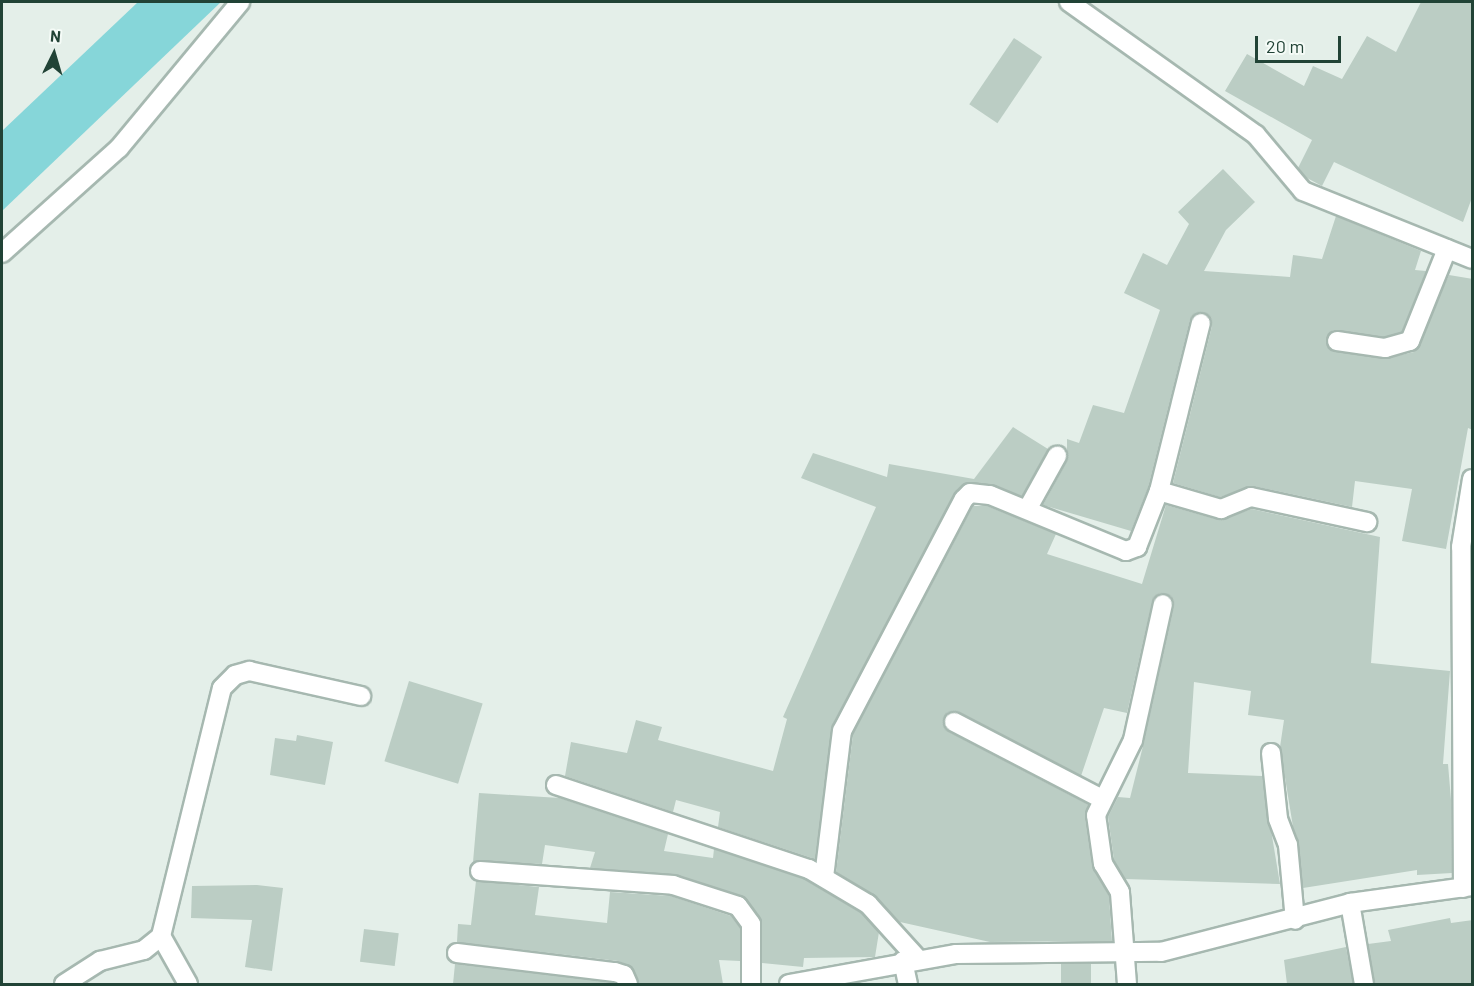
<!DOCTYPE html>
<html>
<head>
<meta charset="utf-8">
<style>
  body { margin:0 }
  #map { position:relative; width:1474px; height:986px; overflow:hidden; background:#e4efe9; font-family:Barlow,sans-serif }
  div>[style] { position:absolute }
  .water>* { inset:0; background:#86d6d9 }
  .building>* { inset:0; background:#bbcdc4; transform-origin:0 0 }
  .roads { filter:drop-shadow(2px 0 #a6b8b0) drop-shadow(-2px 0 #a6b8b0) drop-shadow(0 2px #a6b8b0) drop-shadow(0 -2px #a6b8b0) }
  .minor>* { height:18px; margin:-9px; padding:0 9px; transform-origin:9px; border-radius:9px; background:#fff }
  span { translate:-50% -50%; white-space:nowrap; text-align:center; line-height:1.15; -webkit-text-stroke:4.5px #f5fbf7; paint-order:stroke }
  .frame { position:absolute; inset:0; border:3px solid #214336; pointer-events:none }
  .north { position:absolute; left:24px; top:24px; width:60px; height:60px; -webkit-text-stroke:4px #f5fbf7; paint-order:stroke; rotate:5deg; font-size:16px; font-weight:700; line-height:24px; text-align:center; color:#214336 }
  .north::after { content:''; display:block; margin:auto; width:21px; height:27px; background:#214336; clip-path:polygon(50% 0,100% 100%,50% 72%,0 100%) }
  .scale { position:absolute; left:1255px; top:36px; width:86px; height:27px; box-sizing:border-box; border:3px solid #214336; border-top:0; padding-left:8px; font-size:18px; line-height:21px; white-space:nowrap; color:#214336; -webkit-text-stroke:4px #f5fbf7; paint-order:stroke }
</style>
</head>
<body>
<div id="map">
  <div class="water">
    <div style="clip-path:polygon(138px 2px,221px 2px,2px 211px,2px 131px)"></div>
  </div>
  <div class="building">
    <div style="clip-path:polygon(1421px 2px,1473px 2px,1473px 195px,1463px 222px,1334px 162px,1322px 186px,1307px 178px,1298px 168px,1312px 140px,1225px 91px,1247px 54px,1304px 86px,1313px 66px,1342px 79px,1367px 36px,1396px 52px)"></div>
    <div style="left:1014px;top:38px;width:34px;height:80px;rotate:34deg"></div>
    <div style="clip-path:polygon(1223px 169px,1255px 202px,1226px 230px,1204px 271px,1290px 277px,1293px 255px,1322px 259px,1336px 216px,1421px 251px,1415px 270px,1426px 271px,1402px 332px,1384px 337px,1333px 330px,1326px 339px,1331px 350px,1384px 359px,1414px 352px,1449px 275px,1473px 279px,1473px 430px,1468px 428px,1446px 549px,1402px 541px,1412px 489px,1355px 481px,1352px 507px,1253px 486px,1220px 497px,1173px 483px,1212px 326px,1203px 312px,1190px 320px,1148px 488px,1131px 531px,1043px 505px,1067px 461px,1067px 439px,1079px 443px,1093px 405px,1124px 413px,1160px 310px,1124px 293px,1143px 253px,1167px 265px,1189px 224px,1178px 212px)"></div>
    <div style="clip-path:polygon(1013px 427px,1048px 449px,1022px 496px,971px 482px,954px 494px,832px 726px,815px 859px,718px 827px,720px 812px,676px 800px,673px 812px,565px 776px,571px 742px,627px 753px,636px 720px,662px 727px,658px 740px,773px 771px,787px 719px,783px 717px,876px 507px,801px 478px,813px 453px,887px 477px,889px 464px,974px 479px)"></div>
    <div style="clip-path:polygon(1166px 505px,1219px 520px,1252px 509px,1380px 537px,1371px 663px,1450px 671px,1443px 764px,1448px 764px,1451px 800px,1452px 873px,1417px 875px,1417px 870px,1303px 888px,1280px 747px,1284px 720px,1248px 715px,1251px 691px,1194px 682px,1188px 773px,1262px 776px,1280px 884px,1125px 879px,1114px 860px,1108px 817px,1118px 797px,1130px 798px,1144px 742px,1174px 606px,1171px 596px,1160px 593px,1152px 602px,1127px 713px,1104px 708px,1081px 776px,959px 712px,948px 712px,943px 722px,949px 732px,1089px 805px,1085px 817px,1092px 866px,1109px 896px,1112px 941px,990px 942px,900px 922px,874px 895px,836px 872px,853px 734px,973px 506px,987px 506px,1056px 534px,1047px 554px,1142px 584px)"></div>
    <div style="left:409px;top:681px;width:77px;height:84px;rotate:17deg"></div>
    <div style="clip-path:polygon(297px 735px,333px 742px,325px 785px,270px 775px,275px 738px,296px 741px)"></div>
    <div style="clip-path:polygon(479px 793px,560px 798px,668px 834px,664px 851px,713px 858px,714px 849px,804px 879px,861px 913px,879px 932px,875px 957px,804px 958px,803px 967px,762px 963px,762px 923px,742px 896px,674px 874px,590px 868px,595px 852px,545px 845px,542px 864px,473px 862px)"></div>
    <div style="clip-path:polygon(476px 881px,539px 887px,535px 915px,607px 923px,610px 892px,671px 896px,731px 916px,740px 928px,740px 961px,719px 960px,723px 984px,639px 984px,632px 967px,618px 961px,457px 942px,458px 924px,471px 925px)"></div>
    <div style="clip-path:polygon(257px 885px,283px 888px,272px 971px,245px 967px,252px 920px,191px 918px,192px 886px)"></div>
    <div style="clip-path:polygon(1450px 918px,1451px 923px,1473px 920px,1473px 984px,1375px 984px,1368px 944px,1391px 941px,1388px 930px)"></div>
    <div style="left:364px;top:929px;width:35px;height:33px;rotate:7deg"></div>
    <div style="clip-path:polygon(1346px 947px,1353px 984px,1287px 984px,1284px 960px)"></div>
    <div style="clip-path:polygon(455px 964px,613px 983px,616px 984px,453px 984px)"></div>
    <div style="left:1061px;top:964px;width:30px;height:20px"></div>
  </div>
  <div class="roads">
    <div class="minor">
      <div style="left:1069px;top:2px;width:229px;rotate:35.4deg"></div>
      <div style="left:1256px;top:135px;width:73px;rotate:50deg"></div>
      <div style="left:1303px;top:191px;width:182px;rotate:21.9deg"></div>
      <div style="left:2px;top:253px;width:157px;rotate:-41.9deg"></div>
      <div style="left:119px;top:148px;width:190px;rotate:-50.3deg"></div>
      <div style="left:1337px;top:341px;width:49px;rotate:8.3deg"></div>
      <div style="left:1385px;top:348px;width:26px;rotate:-16deg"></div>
      <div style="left:1410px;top:341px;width:99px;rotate:-68.1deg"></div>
      <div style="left:1159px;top:491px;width:65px;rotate:16.2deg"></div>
      <div style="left:1221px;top:509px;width:32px;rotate:-22deg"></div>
      <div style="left:1251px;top:497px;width:119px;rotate:12.2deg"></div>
      <div style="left:1028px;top:508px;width:60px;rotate:-60.9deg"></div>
      <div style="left:954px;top:722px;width:165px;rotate:27.5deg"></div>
      <div style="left:1271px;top:753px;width:66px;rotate:83.9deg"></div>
      <div style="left:1278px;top:819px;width:28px;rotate:69deg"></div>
      <div style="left:1288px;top:845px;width:75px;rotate:84.7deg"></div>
      <div style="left:556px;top:785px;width:267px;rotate:18.4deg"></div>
      <div style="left:809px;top:869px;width:69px;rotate:30.7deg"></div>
      <div style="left:868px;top:904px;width:72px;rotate:47.8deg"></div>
      <div style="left:480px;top:871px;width:194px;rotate:4.1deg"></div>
      <div style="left:673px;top:885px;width:68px;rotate:17.9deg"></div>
      <div style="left:738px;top:906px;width:22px;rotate:54deg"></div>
      <div style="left:751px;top:924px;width:60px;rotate:90deg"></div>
      <div style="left:824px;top:877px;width:147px;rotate:-83deg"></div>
      <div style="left:842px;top:731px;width:262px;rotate:-62.3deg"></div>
      <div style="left:964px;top:499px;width:8px;rotate:-45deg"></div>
      <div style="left:970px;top:493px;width:20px;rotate:6deg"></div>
      <div style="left:990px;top:495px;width:147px;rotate:22.4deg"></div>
      <div style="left:1126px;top:551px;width:12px;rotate:-20deg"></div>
      <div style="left:1137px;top:547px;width:60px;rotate:-68.6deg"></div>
      <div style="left:1159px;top:491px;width:173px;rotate:-76deg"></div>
      <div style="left:1463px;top:888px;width:341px;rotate:-90.3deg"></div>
      <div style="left:1461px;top:547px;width:69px;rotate:-80.8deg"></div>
      <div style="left:1350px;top:903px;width:82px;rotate:80.2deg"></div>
      <div style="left:161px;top:936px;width:55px;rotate:60.6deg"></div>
      <div style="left:457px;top:953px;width:159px;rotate:6.9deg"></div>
      <div style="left:615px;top:972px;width:9px;rotate:18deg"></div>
      <div style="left:624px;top:975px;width:10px;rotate:66deg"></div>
      <div style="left:903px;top:961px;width:24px;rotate:78deg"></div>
      <div style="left:64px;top:984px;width:43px;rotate:-32.6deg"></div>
      <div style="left:100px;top:961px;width:45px;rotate:-14deg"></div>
      <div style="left:144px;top:950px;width:22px;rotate:-39deg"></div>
      <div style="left:161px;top:936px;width:255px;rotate:-76.2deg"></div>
      <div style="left:222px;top:688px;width:18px;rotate:-45deg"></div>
      <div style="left:235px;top:675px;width:15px;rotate:-16deg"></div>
      <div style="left:249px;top:671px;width:115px;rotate:12.6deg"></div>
      <div style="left:789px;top:984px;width:170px;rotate:-10.2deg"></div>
      <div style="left:956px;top:954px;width:205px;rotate:-0.6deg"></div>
      <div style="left:1161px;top:952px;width:195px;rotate:-14.5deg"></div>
      <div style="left:1350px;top:903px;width:123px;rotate:-7.9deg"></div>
      <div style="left:1127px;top:984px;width:92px;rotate:-94.4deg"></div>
      <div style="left:1120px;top:892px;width:33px;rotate:-121deg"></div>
      <div style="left:1103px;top:864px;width:49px;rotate:-98.1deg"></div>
      <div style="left:1096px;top:815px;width:84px;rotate:-63.7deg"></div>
      <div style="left:1133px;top:740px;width:139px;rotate:-77.6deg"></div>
    </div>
  </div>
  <div class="frame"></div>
  <div class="north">N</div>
  <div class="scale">20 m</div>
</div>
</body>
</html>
